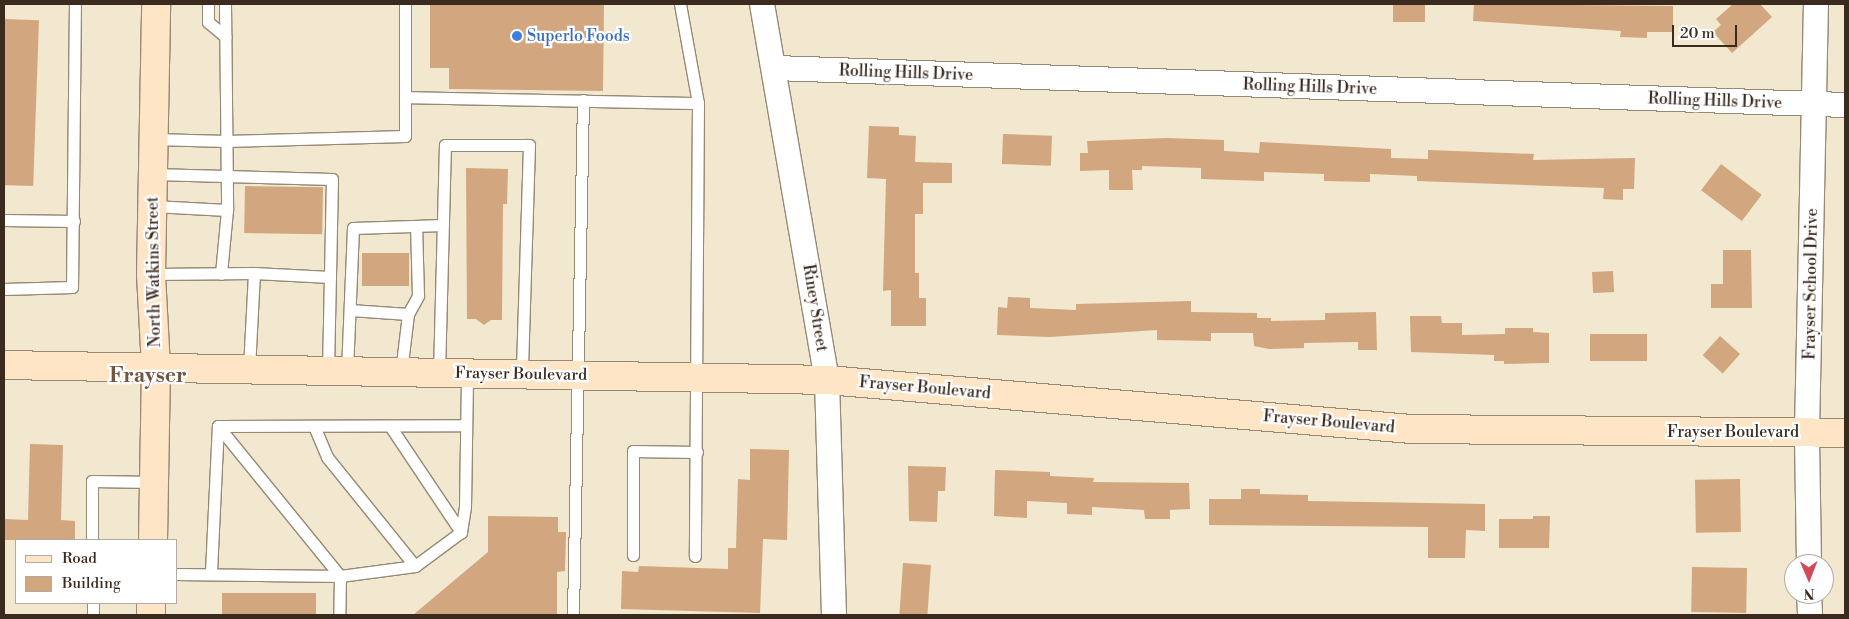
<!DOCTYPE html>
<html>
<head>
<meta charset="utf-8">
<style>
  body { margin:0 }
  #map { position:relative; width:1849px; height:619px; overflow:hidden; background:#f1e8cf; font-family:"Libre Bodoni",serif }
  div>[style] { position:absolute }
  .building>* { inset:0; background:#d2a67e; transform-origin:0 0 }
  .roads { filter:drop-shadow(1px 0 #968976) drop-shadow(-1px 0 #968976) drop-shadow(0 1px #968976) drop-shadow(0 -1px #968976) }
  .service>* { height:11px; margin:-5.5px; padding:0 5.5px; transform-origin:5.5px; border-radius:5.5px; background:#fff }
  .minor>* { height:24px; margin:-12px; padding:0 12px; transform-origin:12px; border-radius:12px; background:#fff }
  .secondary>* { height:28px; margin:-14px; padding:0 14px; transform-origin:14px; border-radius:14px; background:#fde5c5 }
  .dots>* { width:14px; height:14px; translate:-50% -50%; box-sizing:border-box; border:2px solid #fff; border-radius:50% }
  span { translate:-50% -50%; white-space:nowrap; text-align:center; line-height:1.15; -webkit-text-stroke:4.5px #fff; paint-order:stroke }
  .shop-label { font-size:16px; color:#366cbe }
  .left { translate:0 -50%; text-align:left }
  .street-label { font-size:16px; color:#3b2a1e }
  .district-label { font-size:21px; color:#705540; font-weight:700 }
  .frame { position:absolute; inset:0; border:5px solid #3b2a1e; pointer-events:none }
  .legend { position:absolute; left:15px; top:539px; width:162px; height:65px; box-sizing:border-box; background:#fff; border:1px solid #b1aaa5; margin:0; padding:6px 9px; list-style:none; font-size:15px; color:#3b2a1e }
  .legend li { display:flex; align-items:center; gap:10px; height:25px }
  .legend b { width:25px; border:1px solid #b1aaa5 }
  .north { position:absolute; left:1784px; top:554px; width:50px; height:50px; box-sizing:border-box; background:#fff; border:1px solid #b1aaa5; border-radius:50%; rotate:179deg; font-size:14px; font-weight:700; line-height:20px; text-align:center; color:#3b2a1e }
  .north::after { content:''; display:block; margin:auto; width:18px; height:22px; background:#d1495b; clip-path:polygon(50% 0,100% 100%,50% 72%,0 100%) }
  .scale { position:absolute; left:1672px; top:25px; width:65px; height:22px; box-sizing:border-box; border:2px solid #3b2a1e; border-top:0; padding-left:6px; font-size:15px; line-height:18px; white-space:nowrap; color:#3b2a1e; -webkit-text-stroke:4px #fff; paint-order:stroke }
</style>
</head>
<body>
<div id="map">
  <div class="building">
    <div style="clip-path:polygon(430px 4px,604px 4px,603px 91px,449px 89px,449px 68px,430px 68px)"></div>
    <div style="left:1393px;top:4px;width:32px;height:18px"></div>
    <div style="clip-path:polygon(1474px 4px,1673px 6px,1673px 32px,1647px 32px,1647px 38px,1620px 37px,1621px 31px,1473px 21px)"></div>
    <div style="clip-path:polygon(1733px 4px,1760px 4px,1772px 17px,1732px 53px,1713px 32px,1721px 25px,1716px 19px)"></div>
    <div style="left:4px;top:19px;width:35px;height:166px;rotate:2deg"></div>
    <div style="clip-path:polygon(869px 126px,899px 127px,899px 135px,916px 136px,915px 162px,952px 163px,952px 183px,923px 183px,923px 214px,915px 214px,915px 273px,919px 273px,919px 298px,926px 298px,926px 326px,891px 326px,891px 290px,883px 291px,886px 179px,867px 178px)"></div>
    <div style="left:1003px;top:134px;width:49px;height:30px;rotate:2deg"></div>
    <div style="clip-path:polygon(1167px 138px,1224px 140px,1224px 151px,1259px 153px,1260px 142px,1391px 149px,1391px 158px,1428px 159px,1428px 150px,1534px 154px,1533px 160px,1635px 158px,1634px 189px,1623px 189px,1623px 200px,1603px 199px,1604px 188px,1417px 181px,1417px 176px,1370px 174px,1370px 182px,1324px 181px,1324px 174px,1264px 172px,1264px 181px,1201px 179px,1201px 168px,1142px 166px,1142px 170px,1132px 170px,1133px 190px,1109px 190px,1109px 170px,1080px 171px,1080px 153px,1088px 153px,1087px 141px)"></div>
    <div style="left:1721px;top:164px;width:51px;height:33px;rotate:37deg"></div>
    <div style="clip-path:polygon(466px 168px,508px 169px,507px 204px,503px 204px,502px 320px,491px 320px,484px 325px,476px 319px,467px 319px)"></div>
    <div style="left:245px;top:186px;width:78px;height:47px;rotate:1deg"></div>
    <div style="clip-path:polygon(1723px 250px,1751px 250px,1752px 308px,1711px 308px,1711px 284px,1723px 284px)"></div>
    <div style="left:362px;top:253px;width:47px;height:33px"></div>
    <div style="left:1613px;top:271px;width:21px;height:21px;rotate:87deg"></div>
    <div style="clip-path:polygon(1008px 297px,1030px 298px,1030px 308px,1076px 310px,1076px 304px,1191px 301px,1191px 312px,1257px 313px,1257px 318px,1271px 318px,1271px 321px,1325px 320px,1325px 313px,1376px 312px,1377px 350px,1358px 350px,1358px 342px,1304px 343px,1304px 348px,1269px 349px,1254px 346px,1253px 333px,1211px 333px,1211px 341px,1157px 340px,1157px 330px,1050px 337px,997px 335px,998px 307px,1007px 308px)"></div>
    <div style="clip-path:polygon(1410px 316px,1441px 316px,1442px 323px,1462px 323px,1462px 335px,1505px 334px,1505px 328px,1533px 328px,1533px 332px,1549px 333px,1549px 363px,1504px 364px,1504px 361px,1494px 361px,1494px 355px,1411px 352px)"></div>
    <div style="left:1590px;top:334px;width:57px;height:27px"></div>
    <div style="left:1720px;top:336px;width:27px;height:26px;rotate:42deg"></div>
    <div style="clip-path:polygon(30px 444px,63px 445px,61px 520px,75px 521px,75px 540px,4px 540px,4px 519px,28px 520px)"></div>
    <div style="clip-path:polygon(750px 449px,789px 450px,787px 540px,763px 539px,760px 613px,621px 609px,622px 571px,638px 572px,639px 566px,728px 569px,728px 548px,736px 548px,738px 479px,750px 480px)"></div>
    <div style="clip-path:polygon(908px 466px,946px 467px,945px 491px,938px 491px,937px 522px,909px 521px)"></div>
    <div style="clip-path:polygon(995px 470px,1050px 472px,1050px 476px,1094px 478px,1093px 482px,1189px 483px,1190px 509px,1170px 510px,1170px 519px,1145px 519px,1144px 510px,1092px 507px,1092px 515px,1067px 514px,1067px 503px,1027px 501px,1027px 518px,994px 516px)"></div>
    <div style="left:1740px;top:479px;width:53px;height:45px;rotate:89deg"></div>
    <div style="clip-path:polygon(1241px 489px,1260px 489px,1260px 494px,1308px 495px,1308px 501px,1485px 504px,1485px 531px,1466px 530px,1465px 558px,1428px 558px,1428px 527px,1209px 525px,1209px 499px,1241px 499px)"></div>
    <div style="clip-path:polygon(488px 516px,558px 517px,558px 532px,566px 532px,565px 571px,557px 572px,557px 615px,413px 615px,488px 552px)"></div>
    <div style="clip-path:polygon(1533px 516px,1550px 516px,1549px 548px,1499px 548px,1499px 519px,1533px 519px)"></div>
    <div style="left:903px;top:563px;width:28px;height:51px;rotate:4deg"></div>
    <div style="left:1692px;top:567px;width:55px;height:45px;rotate:1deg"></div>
    <div style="left:222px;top:593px;width:94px;height:22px"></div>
  </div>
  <div class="roads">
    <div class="service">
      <div style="left:208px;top:4px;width:18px;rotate:90deg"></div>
      <div style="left:208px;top:22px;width:23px;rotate:40deg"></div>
      <div style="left:225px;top:4px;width:206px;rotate:89.4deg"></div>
      <div style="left:680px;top:4px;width:101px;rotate:79.7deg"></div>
      <div style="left:698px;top:103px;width:453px;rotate:90.4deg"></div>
      <div style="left:405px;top:97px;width:293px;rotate:1.2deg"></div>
      <div style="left:153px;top:139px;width:73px;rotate:1.6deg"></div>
      <div style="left:226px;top:141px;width:179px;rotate:-1.6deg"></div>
      <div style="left:405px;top:136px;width:132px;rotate:-90deg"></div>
      <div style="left:153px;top:174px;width:179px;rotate:1.6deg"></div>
      <div style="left:332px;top:179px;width:192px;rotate:91.2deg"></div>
      <div style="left:153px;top:206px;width:74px;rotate:3.1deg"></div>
      <div style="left:227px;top:210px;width:64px;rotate:95.4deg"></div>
      <div style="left:4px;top:220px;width:70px;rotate:0.8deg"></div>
      <div style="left:254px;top:273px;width:76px;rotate:3deg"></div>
      <div style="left:151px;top:274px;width:103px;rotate:-0.6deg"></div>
      <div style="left:254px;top:273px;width:96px;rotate:93deg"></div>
      <div style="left:4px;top:289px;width:68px;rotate:-1.7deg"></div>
      <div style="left:72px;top:287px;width:283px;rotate:-89.4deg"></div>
      <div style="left:350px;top:310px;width:58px;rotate:3.9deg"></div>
      <div style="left:408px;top:314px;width:58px;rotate:96.9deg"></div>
      <div style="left:408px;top:314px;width:21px;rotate:-61deg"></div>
      <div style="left:418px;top:296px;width:70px;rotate:-91.6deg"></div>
      <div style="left:347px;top:371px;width:143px;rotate:-87.6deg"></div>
      <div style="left:353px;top:228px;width:90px;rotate:-1.9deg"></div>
      <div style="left:439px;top:373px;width:228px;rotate:-88.5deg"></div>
      <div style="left:445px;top:145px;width:84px"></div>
      <div style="left:529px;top:145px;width:229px;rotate:91.8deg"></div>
      <div style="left:218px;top:426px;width:193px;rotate:50.9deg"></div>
      <div style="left:340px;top:576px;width:39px;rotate:91deg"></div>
      <div style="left:314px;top:426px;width:34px;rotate:67deg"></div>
      <div style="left:327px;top:457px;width:140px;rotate:51.1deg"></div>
      <div style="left:390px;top:426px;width:128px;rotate:56.2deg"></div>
      <div style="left:92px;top:540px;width:59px;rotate:-90deg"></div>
      <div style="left:92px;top:481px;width:62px;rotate:0.9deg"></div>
      <div style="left:633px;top:555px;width:104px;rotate:-90deg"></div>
      <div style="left:633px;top:451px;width:64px;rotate:0.9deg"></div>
      <div style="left:211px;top:572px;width:146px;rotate:-87.3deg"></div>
      <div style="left:218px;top:426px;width:248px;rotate:-0.2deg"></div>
      <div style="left:176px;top:574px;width:164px;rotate:0.7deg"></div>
      <div style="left:340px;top:576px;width:76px;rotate:-7.6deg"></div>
      <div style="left:415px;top:566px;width:57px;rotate:-36.5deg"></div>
      <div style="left:461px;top:532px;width:26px;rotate:-81deg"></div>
      <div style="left:465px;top:506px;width:133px;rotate:-89.1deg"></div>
      <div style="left:93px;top:603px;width:12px;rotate:90deg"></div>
      <div style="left:573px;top:615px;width:515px;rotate:-88.89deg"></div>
    </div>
    <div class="minor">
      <div style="left:762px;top:4px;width:382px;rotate:80.2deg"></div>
      <div style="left:827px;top:380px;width:235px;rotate:88.3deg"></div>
      <div style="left:775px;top:68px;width:1071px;rotate:1.98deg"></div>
      <div style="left:1809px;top:564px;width:132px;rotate:-90.9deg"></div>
      <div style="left:1807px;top:432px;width:428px;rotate:-88.8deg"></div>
      <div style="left:1809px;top:594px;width:21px;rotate:87deg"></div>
    </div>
    <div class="secondary">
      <div style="left:4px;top:365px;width:823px;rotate:1.04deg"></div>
      <div style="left:827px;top:380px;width:587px;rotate:4.79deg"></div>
      <div style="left:1412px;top:429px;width:433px;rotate:0.5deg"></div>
      <div style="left:153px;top:540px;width:173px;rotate:-89deg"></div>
      <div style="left:156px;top:367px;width:93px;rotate:-93.1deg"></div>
      <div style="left:151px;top:274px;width:270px;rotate:-88.9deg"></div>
      <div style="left:151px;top:615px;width:12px;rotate:-90deg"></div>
    </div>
  </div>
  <div class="dots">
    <div style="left:517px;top:36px;background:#3f7fe0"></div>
  </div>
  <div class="shop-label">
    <span class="left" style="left:527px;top:36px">Superlo Foods</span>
  </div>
  <div class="street-label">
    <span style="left:906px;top:73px;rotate:2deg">Rolling Hills Drive</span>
    <span style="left:1310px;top:87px;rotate:2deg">Rolling Hills Drive</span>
    <span style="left:1715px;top:101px;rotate:2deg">Rolling Hills Drive</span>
    <span style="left:154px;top:272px;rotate:-91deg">North Watkins Street</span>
    <span style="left:1811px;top:284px;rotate:-89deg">Frayser School Drive</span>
    <span style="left:815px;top:308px;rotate:81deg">Riney Street</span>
    <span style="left:521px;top:374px;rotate:1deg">Frayser Boulevard</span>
    <span style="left:925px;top:388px;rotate:5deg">Frayser Boulevard</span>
    <span style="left:1329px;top:422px;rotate:5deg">Frayser Boulevard</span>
    <span style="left:1733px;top:432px">Frayser Boulevard</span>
  </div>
  <div class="district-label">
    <span style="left:148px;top:376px">Frayser</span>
  </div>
  <div class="frame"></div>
  <ul class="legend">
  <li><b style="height:6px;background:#fde5c5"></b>Road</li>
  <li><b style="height:14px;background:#d2a67e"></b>Building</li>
  </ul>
  <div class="north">N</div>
  <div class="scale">20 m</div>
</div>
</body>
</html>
